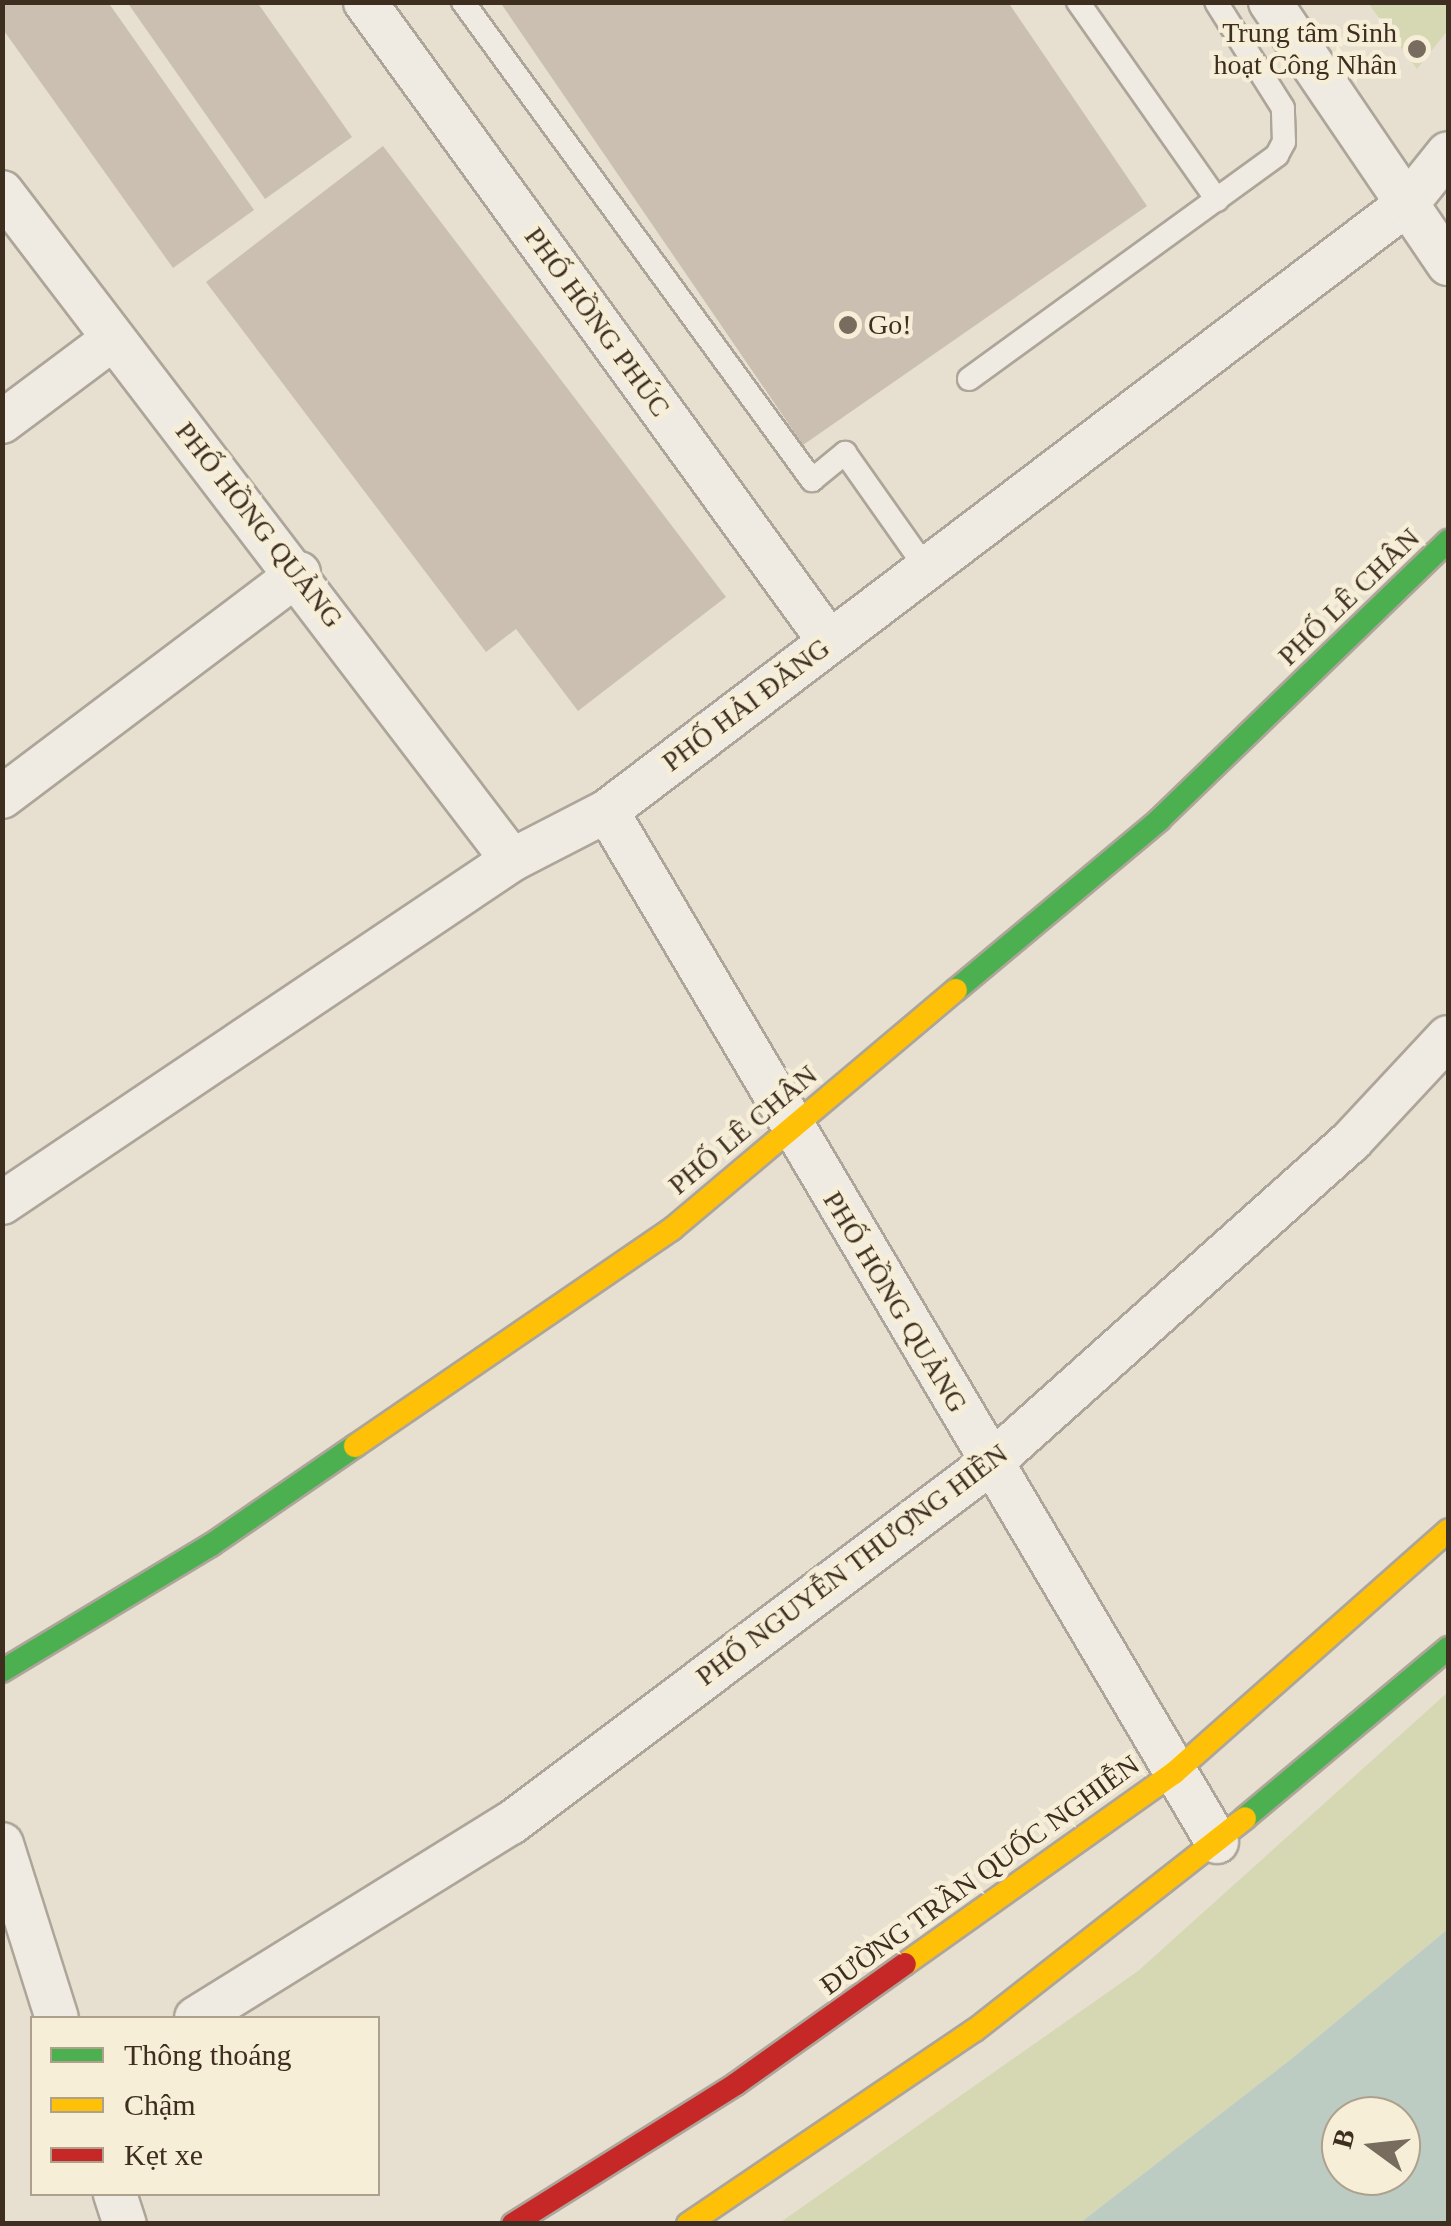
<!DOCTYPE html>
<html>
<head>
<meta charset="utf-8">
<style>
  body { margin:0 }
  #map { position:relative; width:1451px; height:2226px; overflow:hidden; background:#e7e0d1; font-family:Georgia,serif }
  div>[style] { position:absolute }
  .green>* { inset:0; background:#d6d7b3 }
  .water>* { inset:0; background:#bcccc2 }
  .building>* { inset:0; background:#cbbfb2 }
  .roads { filter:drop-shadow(2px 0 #ada599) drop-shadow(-2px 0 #ada599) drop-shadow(0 2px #ada599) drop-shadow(0 -2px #ada599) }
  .lane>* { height:22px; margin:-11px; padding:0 11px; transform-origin:11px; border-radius:11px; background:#efebe3 }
  .street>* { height:42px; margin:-21px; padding:0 21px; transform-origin:21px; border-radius:21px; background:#efebe3 }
  .fast>* { height:22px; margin:-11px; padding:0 11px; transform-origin:11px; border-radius:11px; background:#4caf50 }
  .slow>* { height:22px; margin:-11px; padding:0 11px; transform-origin:11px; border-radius:11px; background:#ffc107 }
  .jam>* { height:22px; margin:-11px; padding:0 11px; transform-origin:11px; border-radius:11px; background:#c62828 }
  .dots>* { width:28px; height:28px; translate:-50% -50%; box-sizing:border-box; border:5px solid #f7eed8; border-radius:50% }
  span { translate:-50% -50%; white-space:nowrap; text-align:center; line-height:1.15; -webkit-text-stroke:9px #f7eed8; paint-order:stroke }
  .poi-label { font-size:28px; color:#3d2e20 }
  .right { translate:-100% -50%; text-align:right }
  .left { translate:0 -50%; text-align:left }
  .street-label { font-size:28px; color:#3d2e20 }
  .frame { position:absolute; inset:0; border:5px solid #3d2e20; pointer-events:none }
  .legend { position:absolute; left:30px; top:2016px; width:350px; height:180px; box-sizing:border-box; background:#f7eed8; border:2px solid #ada18e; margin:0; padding:12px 18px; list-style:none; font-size:30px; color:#3d2e20 }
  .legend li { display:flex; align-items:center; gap:20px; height:50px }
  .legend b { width:50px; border:2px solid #ada18e }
  .north { position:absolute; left:1321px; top:2096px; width:100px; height:100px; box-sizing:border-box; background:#f7eed8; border:2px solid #ada18e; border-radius:50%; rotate:285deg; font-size:28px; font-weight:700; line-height:40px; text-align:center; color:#3d2e20 }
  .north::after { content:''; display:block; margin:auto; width:35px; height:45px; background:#786c5e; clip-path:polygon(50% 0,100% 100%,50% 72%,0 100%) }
</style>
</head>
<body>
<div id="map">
  <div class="green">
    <div style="clip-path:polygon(1368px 3px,1448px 3px,1448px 30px,1417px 69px)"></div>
    <div style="clip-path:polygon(1448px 1692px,1448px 1929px,1290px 2060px,1080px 2223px,778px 2224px,1138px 1971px)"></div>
  </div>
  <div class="water">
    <div style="clip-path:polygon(evenodd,1448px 1929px,1448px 2223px,1080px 2223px,1290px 2060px,1448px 1929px,1341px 2116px,1401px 2116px,1401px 2176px,1341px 2176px,1341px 2116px)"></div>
  </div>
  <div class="building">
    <div style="clip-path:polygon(2px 2px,108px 2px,254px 210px,173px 268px,2px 28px)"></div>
    <div style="clip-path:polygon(127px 2px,257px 2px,352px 137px,265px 199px)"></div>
    <div style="clip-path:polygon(500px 2px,1008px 2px,1147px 206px,803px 445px)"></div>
    <div style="clip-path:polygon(383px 146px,726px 597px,578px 711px,516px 629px,486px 652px,206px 282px)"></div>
  </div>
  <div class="roads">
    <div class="lane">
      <div style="left:463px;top:2px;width:592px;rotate:53.87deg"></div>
      <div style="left:812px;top:480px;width:43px;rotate:-39.3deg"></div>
      <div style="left:845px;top:453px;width:141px;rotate:54.8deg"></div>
      <div style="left:1078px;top:2px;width:242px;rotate:54.9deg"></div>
      <div style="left:969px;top:379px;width:381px;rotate:-36deg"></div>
      <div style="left:1277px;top:155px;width:15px;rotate:-62deg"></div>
      <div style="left:1284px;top:142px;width:34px;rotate:-92deg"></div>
      <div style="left:1283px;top:108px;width:125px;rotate:-122.3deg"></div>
    </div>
    <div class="street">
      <div style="left:365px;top:2px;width:790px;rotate:54.02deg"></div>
      <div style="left:1270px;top:2px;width:317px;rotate:55.8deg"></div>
      <div style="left:2px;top:192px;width:840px;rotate:52.64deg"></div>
      <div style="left:2px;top:422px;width:139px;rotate:-36.8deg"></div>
      <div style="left:2px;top:797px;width:372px;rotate:-37deg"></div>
      <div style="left:607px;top:811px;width:1198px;rotate:59.39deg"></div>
      <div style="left:2px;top:1203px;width:615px;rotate:-33.92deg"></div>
      <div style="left:512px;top:860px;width:107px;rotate:-27.3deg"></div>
      <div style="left:607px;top:811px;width:1004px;rotate:-37.19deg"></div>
      <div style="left:1407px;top:204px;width:65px;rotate:-51.2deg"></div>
      <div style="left:2px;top:1844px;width:182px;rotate:72.5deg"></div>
      <div style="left:196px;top:2018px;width:370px;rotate:-31.8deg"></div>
      <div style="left:511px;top:1823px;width:601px;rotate:-36.89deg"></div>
      <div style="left:992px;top:1462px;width:482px;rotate:-41.8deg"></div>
      <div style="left:1351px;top:1141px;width:142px;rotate:-47deg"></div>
      <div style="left:115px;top:2194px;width:32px;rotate:72deg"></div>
    </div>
    <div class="fast">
      <div style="left:956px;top:990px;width:265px;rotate:-39.9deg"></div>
      <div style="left:1159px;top:820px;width:402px;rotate:-44deg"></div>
      <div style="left:2px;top:1671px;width:244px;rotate:-31.1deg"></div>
      <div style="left:211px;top:1545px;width:175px;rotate:-34.5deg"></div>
      <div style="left:1245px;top:1818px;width:265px;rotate:-39.9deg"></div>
    </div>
    <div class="slow">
      <div style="left:355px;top:1446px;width:384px;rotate:-34.4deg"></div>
      <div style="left:672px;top:1229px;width:371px;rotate:-40.1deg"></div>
      <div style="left:905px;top:1964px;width:330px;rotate:-35.4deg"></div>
      <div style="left:1174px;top:1773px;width:366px;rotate:-41.5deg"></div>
      <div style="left:688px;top:2224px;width:346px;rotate:-34.1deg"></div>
      <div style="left:975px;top:2030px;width:343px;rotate:-38.1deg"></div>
    </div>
    <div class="jam">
      <div style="left:513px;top:2224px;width:263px;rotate:-32.1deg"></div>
      <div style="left:736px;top:2084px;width:207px;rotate:-35.4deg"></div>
    </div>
  </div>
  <div class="dots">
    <div style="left:1417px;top:49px;background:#786c5e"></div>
    <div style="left:848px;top:325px;background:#786c5e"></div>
  </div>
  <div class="poi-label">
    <span class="right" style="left:1397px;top:49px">Trung tâm Sinh<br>hoạt Công Nhân</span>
    <span class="left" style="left:868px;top:325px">Go!</span>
  </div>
  <div class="street-label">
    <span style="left:597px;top:322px;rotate:54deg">PHỐ HỒNG PHÚC</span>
    <span style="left:259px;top:525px;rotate:52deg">PHỐ HỒNG QUẢNG</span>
    <span style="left:1349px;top:597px;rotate:-44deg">PHỐ LÊ CHÂN</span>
    <span style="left:746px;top:705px;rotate:-37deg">PHỐ HẢI ĐĂNG</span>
    <span style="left:743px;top:1130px;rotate:-40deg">PHỐ LÊ CHÂN</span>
    <span style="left:895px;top:1302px;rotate:59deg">PHỐ HỒNG QUẢNG</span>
    <span style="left:852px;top:1565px;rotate:-37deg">PHỐ NGUYỄN THƯỢNG HIỀN</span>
    <span style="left:980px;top:1875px;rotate:-36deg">ĐƯỜNG TRẦN QUỐC NGHIỄN</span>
  </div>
  <div class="frame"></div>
  <ul class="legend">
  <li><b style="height:12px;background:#4caf50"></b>Thông thoáng</li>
  <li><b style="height:12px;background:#ffc107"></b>Chậm</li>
  <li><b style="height:12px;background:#c62828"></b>Kẹt xe</li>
  </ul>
  <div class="north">B</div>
</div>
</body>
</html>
